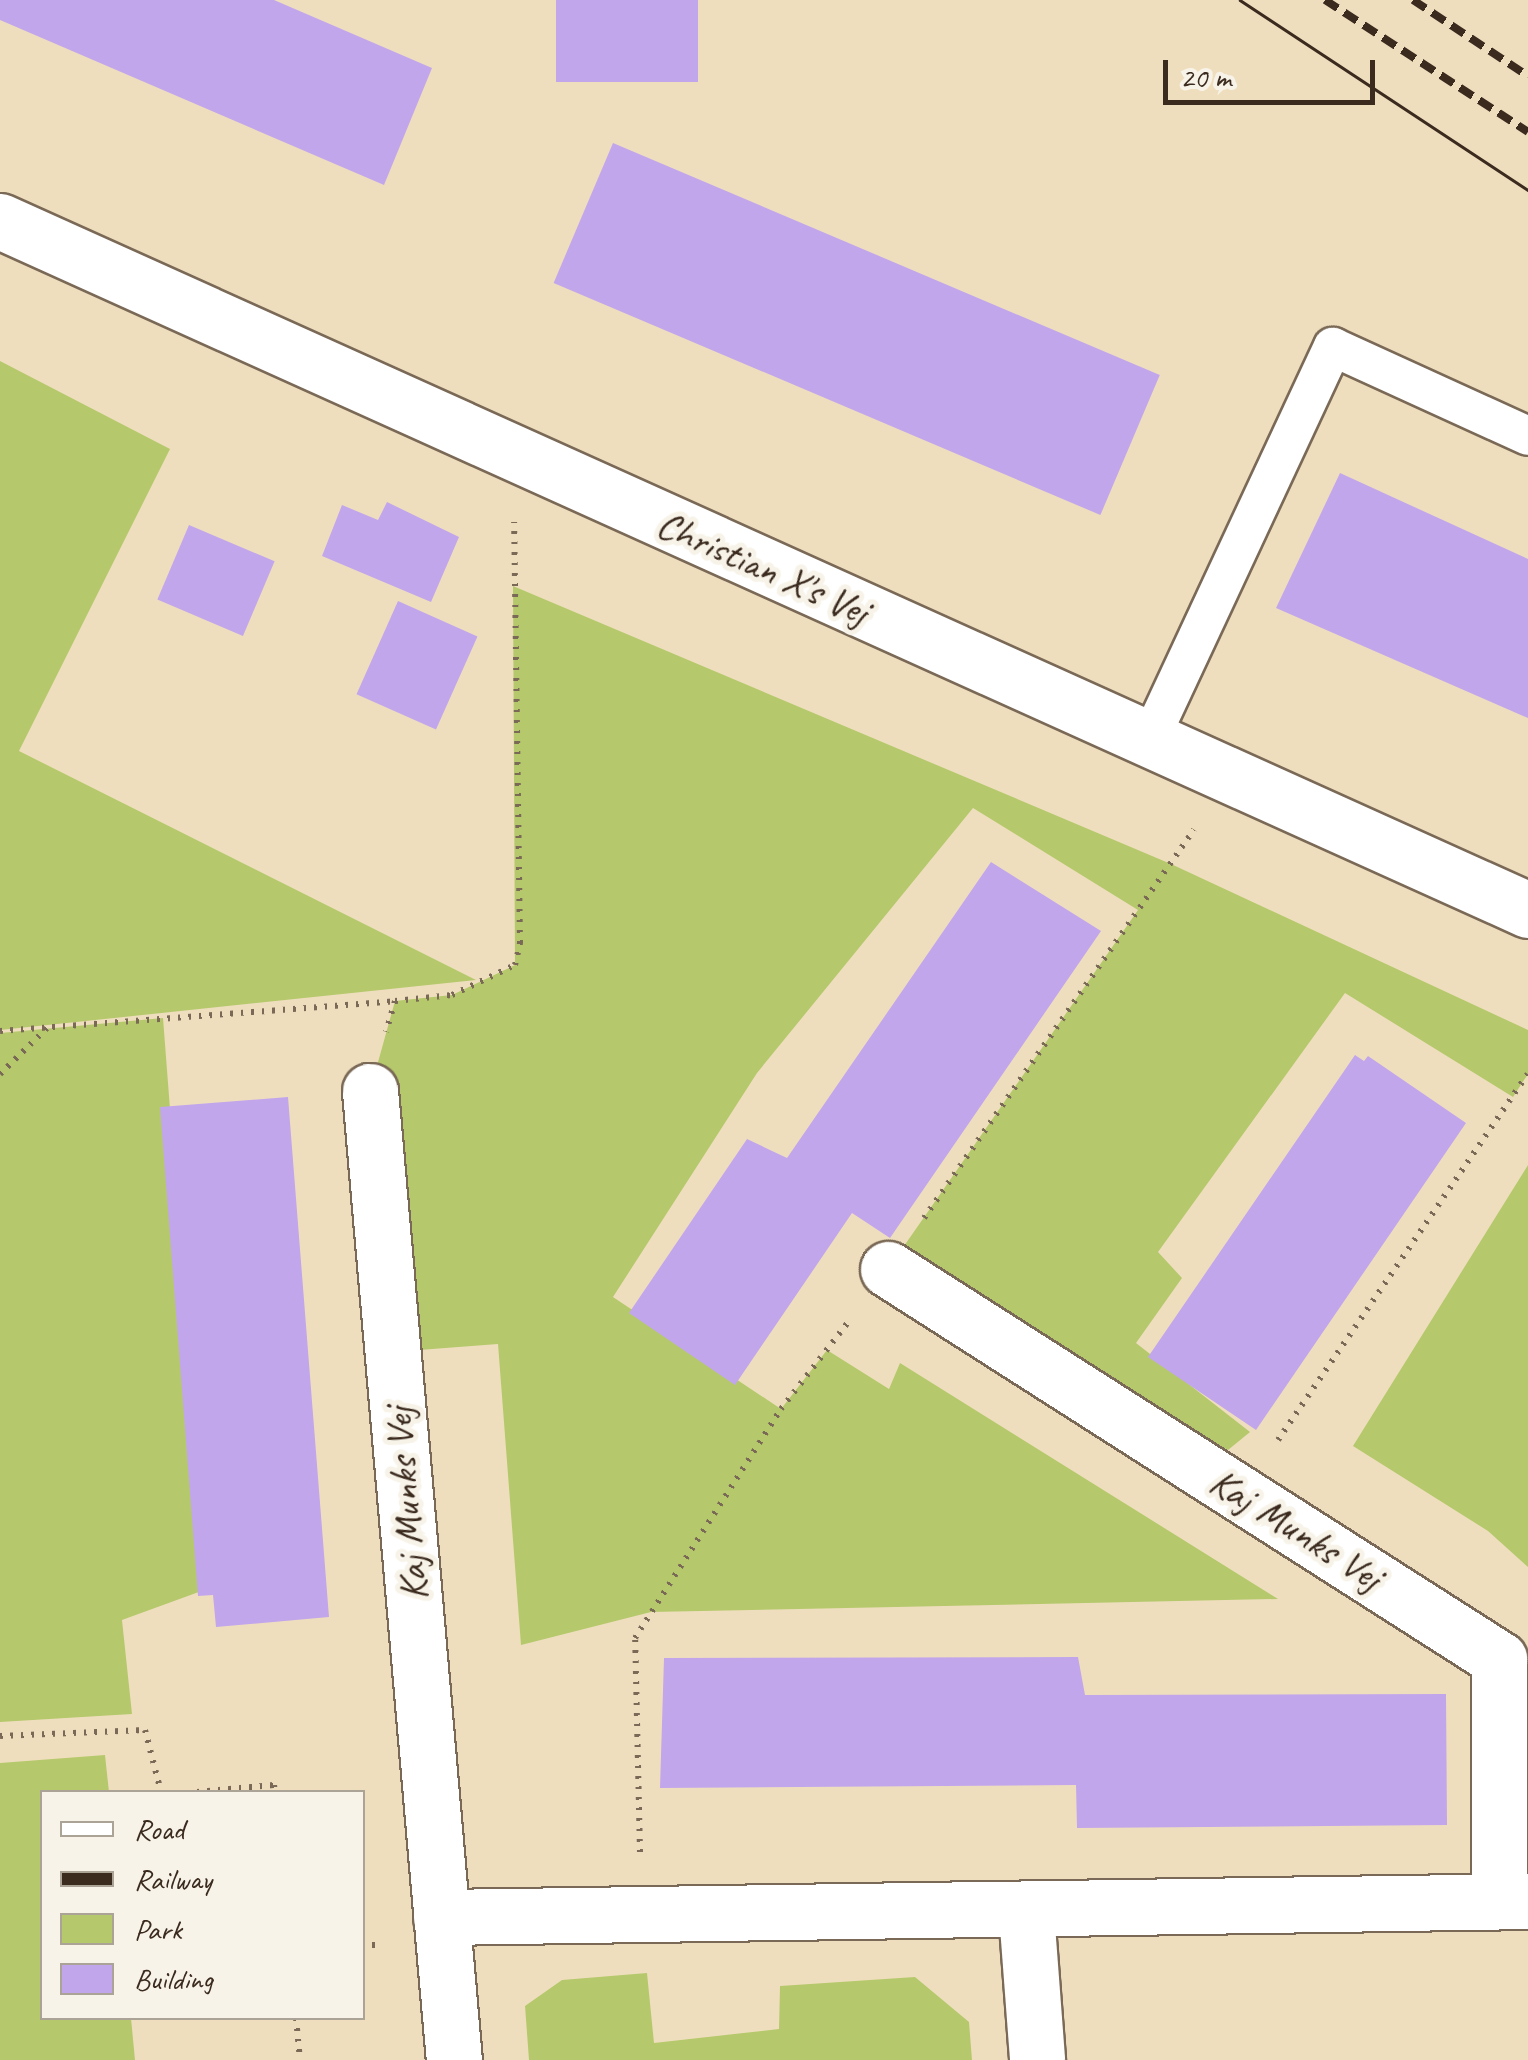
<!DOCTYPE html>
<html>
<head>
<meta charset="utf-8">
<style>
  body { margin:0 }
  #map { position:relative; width:1528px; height:2060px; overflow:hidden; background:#efdebe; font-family:Caveat,sans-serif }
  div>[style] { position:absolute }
  .green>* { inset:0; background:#b5c96c }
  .building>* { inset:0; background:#c1a6ec; transform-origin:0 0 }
  .path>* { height:6px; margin-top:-3px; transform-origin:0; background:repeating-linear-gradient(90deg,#7a6956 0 2.5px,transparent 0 10.5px) }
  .roads { filter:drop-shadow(2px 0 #7a6956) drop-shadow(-2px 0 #7a6956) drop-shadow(0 2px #7a6956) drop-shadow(0 -2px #7a6956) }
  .lane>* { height:38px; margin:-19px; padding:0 19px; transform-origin:19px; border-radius:19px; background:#fff }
  .street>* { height:55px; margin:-27.5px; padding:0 27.5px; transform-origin:27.5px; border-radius:27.5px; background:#fff }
  .secondary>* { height:55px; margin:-27.5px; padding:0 27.5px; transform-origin:27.5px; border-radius:27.5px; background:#fff }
  .tram>* { height:2.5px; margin:-1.25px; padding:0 1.25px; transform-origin:1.25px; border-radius:1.25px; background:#3b2a1e }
  .rail>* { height:8px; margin-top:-4px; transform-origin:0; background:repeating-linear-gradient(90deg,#3b2a1e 0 15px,transparent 0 23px) }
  span { translate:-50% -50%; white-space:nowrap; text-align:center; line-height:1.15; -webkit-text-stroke:10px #f7f3e8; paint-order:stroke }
  .street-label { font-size:40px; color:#3b2a1e }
  .legend { position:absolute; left:40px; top:1790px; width:325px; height:230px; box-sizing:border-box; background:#f7f3e8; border:2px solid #aca397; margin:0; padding:12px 18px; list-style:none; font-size:30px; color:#3b2a1e }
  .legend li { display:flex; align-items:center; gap:20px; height:50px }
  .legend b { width:50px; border:2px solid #aca397 }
  .scale { position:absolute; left:1163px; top:60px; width:212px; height:45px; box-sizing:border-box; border:5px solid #3b2a1e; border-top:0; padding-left:12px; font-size:30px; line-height:35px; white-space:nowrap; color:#3b2a1e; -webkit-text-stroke:8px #f7f3e8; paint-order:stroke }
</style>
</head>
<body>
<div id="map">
  <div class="green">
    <div style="clip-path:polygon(0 361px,170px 449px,19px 751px,476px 980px,0 1030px)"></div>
    <div style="clip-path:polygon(513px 586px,1171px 864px,1528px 1030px,1528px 1074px,1513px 1097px,1345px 993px,1158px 1252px,1182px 1278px,1136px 1343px,1250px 1432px,1228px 1450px,888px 1269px,1138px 910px,973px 808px,757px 1073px,613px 1297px,781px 1409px,827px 1350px,889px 1389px,900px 1363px,1278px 1599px,651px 1612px,521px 1645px,498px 1344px,393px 1352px,370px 1091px,395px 1001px,452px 995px,515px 965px)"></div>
    <div style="clip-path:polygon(163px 1018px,207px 1589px,122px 1620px,132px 1714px,0 1722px,0 1033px)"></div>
    <div style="clip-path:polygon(1528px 1165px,1528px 1567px,1488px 1531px,1353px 1446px)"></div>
    <div style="clip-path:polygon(105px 1755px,109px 1792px,42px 1792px,42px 2018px,131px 2018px,135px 2060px,0 2060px,0 1763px)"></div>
    <div style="clip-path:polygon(647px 1973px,654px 2043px,779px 2029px,780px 1986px,915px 1977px,969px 2022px,972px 2060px,529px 2060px,525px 2006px,562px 1980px)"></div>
  </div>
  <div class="building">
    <div style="clip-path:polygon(0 0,274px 0,432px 68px,384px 185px,0 20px)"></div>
    <div style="left:556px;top:0;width:142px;height:82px"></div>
    <div style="left:613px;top:143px;width:594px;height:152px;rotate:23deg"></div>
    <div style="clip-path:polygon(1340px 473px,1528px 559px,1528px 718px,1276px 608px)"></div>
    <div style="clip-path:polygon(387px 502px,459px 537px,431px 602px,322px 556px,342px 505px,378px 520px)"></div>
    <div style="left:189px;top:525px;width:93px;height:81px;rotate:23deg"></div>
    <div style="left:398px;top:601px;width:87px;height:102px;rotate:24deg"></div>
    <div style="clip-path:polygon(991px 862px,1101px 931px,890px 1238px,852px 1213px,735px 1385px,629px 1313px,747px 1139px,787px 1158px)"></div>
    <div style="clip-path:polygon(1355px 1055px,1364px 1061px,1368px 1056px,1466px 1123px,1256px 1430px,1148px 1357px)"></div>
    <div style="clip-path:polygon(288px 1097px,329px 1617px,216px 1627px,213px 1595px,198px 1596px,160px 1107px)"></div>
    <div style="clip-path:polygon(1078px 1657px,1085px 1695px,1446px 1694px,1447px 1825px,1077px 1828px,1076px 1785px,660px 1788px,664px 1658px)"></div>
  </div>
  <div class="path">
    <div style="left:395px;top:1001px;width:57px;rotate:-6deg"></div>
    <div style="left:452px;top:995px;width:70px;rotate:-25.5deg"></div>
    <div style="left:515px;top:965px;width:23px;rotate:-77deg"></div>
    <div style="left:520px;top:943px;width:421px;rotate:-90.8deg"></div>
    <div style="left:0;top:1031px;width:396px;rotate:-4.3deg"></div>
    <div style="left:395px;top:1001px;width:32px;rotate:106deg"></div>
    <div style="left:0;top:1074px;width:66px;rotate:-44.4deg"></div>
    <div style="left:924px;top:1218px;width:473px;rotate:-55.2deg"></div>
    <div style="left:1278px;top:1440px;width:443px;rotate:-55.7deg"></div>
    <div style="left:0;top:1736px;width:145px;rotate:-2.4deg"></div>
    <div style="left:145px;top:1730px;width:64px;rotate:75.5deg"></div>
    <div style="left:197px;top:1792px;width:77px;rotate:-5.2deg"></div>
    <div style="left:274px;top:1785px;width:7px;rotate:82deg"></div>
    <div style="left:640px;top:1852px;width:214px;rotate:-91.3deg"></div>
    <div style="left:635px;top:1638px;width:272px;rotate:-57.5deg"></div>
    <div style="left:781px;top:1409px;width:111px;rotate:-52.3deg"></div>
    <div style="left:362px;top:1945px;width:19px"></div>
    <div style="left:296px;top:2018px;width:42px;rotate:84.6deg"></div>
  </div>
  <div class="roads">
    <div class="lane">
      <div style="left:1149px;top:741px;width:435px;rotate:-65deg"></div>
      <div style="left:1333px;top:347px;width:214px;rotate:24.5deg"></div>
    </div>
    <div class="street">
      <div style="left:370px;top:1091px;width:973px;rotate:85.05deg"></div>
      <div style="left:888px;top:1269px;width:725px;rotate:32.55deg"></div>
      <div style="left:1499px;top:1659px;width:242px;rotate:90deg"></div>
      <div style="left:1026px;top:1912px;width:148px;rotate:85.7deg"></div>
      <div style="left:441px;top:1917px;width:1087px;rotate:-0.84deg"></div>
    </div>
    <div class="secondary">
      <div style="left:0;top:221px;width:1676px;rotate:24.27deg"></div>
    </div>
  </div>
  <div class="tram">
    <div style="left:1240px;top:0;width:345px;rotate:33.4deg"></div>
  </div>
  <div class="rail">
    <div style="left:1325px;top:0;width:242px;rotate:33deg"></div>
    <div style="left:1413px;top:0;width:138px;rotate:33.5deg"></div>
  </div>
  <div class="street-label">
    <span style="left:763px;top:567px;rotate:24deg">Christian X's Vej</span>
    <span style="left:406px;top:1504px;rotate:-95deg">Kaj Munks Vej</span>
    <span style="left:1296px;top:1529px;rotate:32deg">Kaj Munks Vej</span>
  </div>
  <ul class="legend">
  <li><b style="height:12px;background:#fff"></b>Road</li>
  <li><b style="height:12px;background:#3b2a1e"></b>Railway</li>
  <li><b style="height:28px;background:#b5c96c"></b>Park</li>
  <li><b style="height:28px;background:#c1a6ec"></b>Building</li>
  </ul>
  <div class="scale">20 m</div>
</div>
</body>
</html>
